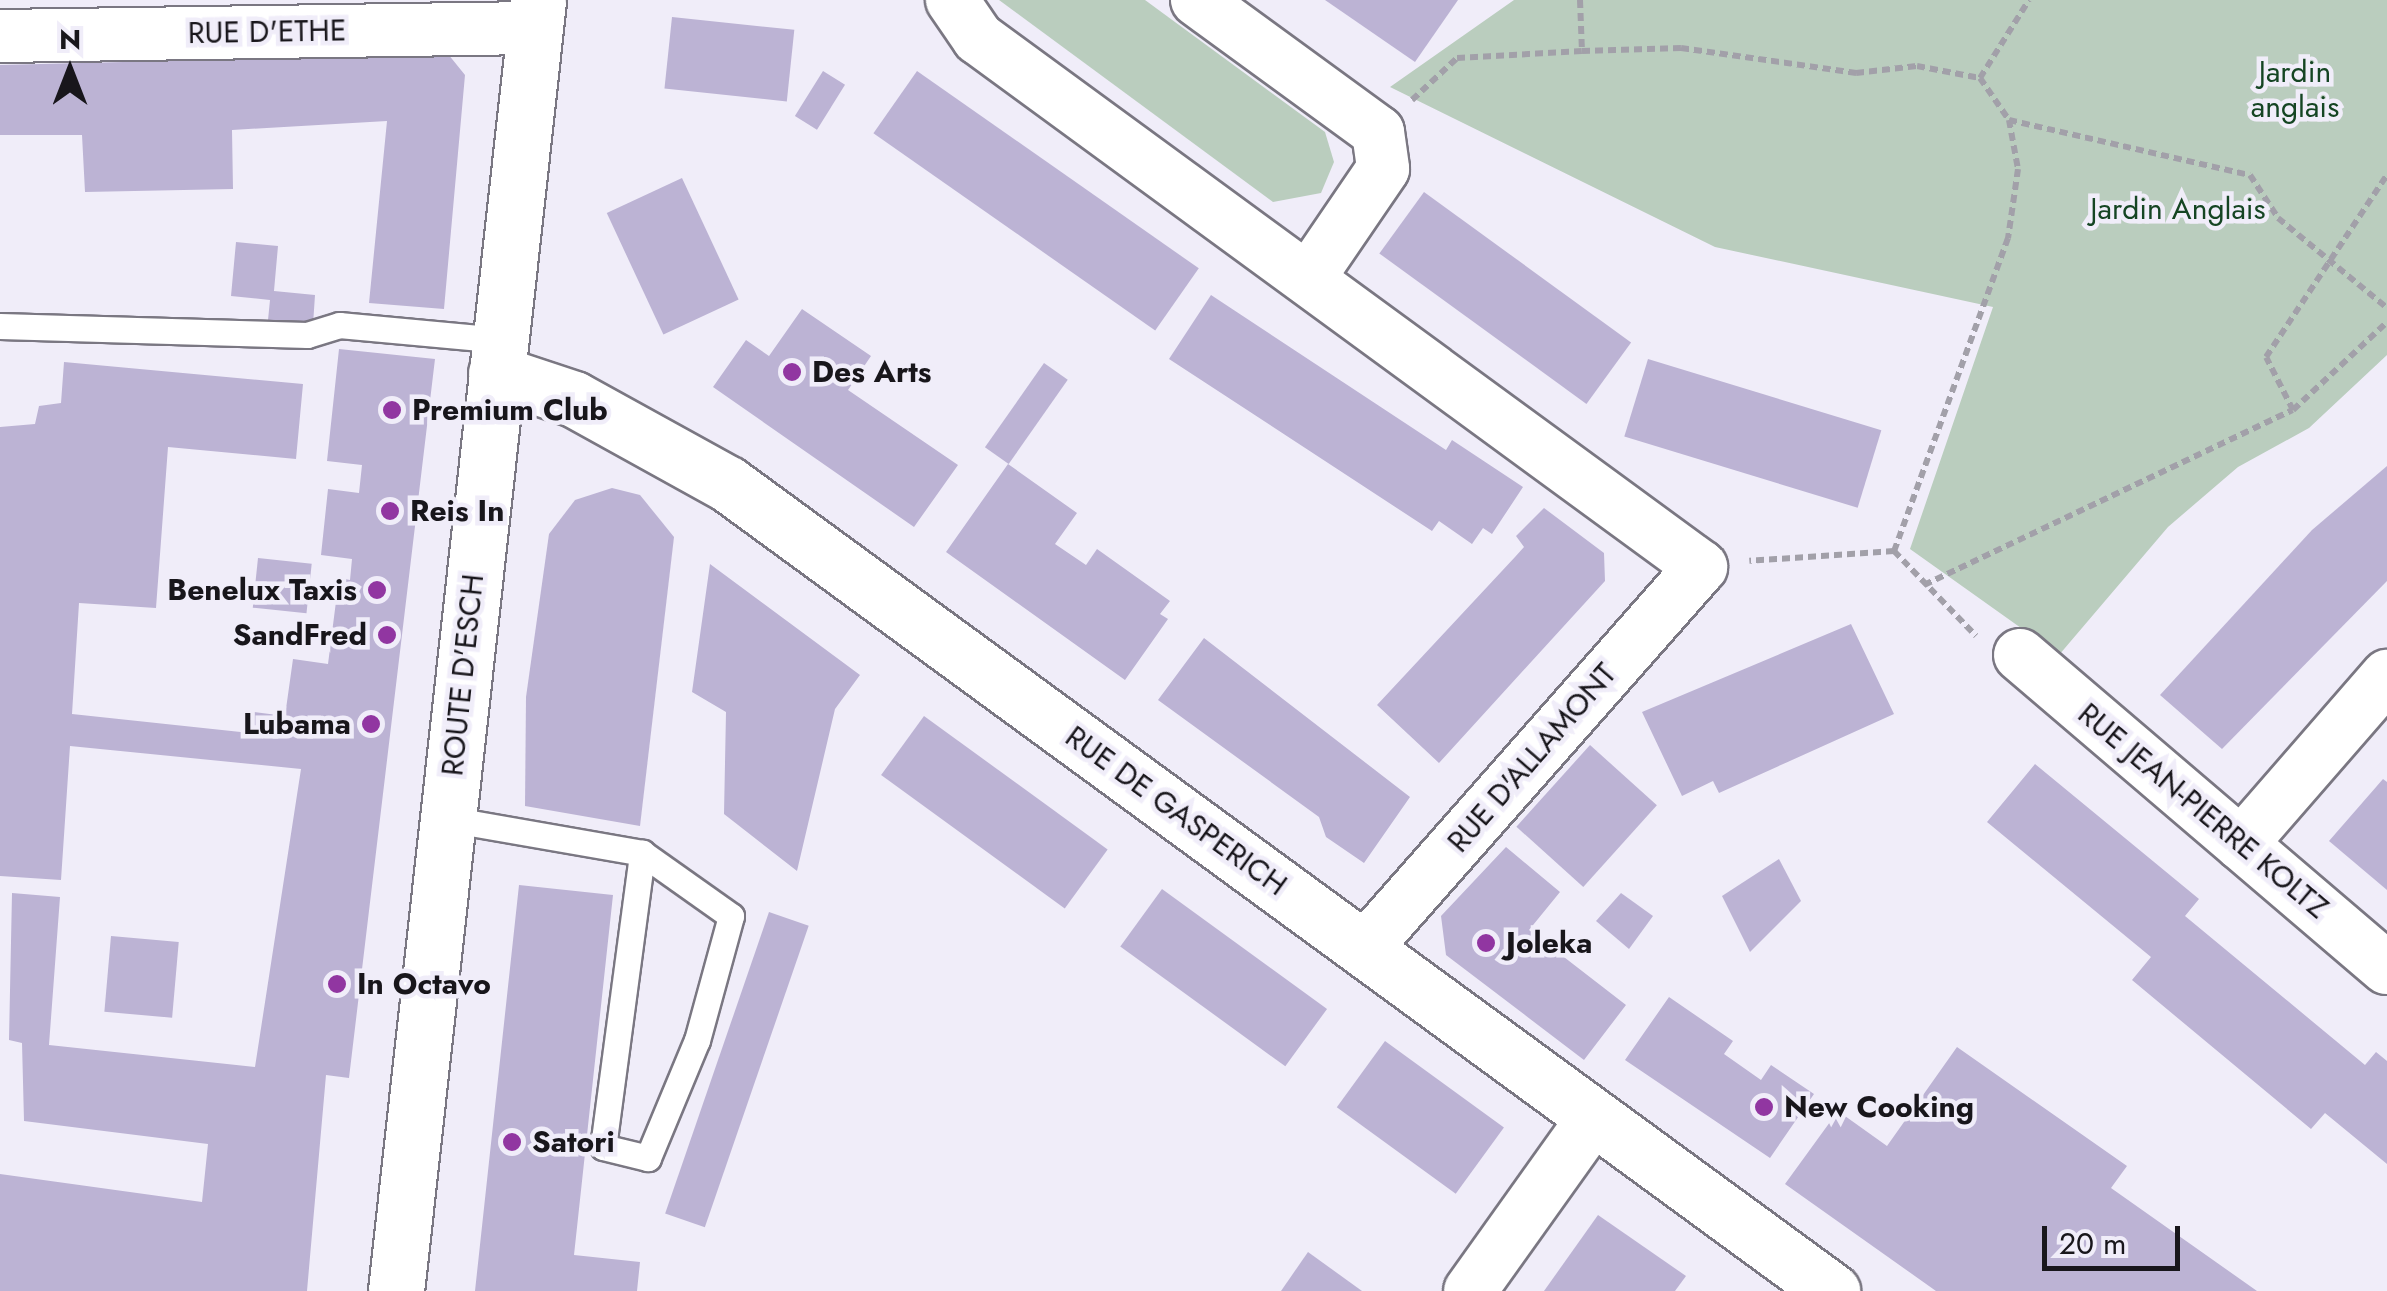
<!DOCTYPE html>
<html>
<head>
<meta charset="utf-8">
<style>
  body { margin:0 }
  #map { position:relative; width:2387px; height:1291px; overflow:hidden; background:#f0edf9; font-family:Jost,sans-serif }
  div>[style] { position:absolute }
  .green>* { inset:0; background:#bacdbe }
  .building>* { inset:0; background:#bcb3d4; transform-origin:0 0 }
  .path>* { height:6px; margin-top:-3px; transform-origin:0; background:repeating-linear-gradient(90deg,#a2a0a9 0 8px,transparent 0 13px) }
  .roads { filter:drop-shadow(2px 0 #7a7782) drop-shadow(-2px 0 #7a7782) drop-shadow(0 2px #7a7782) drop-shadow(0 -2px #7a7782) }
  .lane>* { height:25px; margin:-12.5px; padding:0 12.5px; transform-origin:12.5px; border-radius:12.5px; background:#fff }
  .street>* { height:52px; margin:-26px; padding:0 26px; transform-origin:26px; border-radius:26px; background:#fff }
  .secondary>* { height:55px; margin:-27.5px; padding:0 27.5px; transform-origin:27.5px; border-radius:27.5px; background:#fff }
  .primary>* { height:55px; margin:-27.5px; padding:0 27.5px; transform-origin:27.5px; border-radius:27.5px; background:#fff }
  .dots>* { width:28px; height:28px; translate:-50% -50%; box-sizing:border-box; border:5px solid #f0edf9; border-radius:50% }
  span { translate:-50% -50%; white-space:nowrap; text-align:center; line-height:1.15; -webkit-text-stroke:9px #f0edf9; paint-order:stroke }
  .street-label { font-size:30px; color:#18161b }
  .park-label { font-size:30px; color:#154523 }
  .poi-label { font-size:30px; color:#18161b; font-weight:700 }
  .left { translate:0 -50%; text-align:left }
  .right { translate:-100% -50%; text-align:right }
  .north { position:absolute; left:20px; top:20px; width:100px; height:100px; -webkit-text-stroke:8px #f0edf9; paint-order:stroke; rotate:0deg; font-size:28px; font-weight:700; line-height:40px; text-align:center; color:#18161b }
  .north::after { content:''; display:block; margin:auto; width:35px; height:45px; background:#18161b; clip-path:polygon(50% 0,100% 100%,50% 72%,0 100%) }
  .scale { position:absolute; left:2042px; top:1226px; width:138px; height:45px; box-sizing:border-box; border:5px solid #18161b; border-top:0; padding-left:12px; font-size:30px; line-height:35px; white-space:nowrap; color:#18161b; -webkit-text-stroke:8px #f0edf9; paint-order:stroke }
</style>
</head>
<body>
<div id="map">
  <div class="green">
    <div style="clip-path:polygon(999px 0,1145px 0,1325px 132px,1334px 162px,1321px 193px,1273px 202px)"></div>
    <div style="clip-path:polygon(1514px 0,2387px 0,2387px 355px,2309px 428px,2238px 467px,2168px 527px,2059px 655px,1910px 549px,1993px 307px,1715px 247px,1390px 87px)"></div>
  </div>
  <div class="building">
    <div style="clip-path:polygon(1325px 0,1458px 0,1415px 62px)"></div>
    <div style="left:672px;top:17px;width:123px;height:72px;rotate:6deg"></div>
    <div style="clip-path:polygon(448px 54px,465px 75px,444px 309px,369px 303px,387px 121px,232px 130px,233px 189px,85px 192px,82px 135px,0 135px,0 65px)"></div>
    <div style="left:823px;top:71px;width:26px;height:53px;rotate:32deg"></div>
    <div style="left:917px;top:71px;width:344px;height:76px;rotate:35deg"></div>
    <div style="left:682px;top:178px;width:134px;height:83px;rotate:65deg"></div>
    <div style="left:1424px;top:192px;width:256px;height:76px;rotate:36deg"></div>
    <div style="clip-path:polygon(236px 242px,278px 246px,274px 291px,315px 295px,313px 325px,268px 320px,270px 300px,231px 296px)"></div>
    <div style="clip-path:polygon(1211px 295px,1446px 450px,1452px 440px,1523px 487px,1492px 534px,1483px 528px,1472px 544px,1439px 521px,1432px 531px,1169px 359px)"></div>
    <div style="clip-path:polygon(802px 309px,871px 356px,848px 390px,958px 465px,914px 527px,713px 387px,746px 340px,769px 356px)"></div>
    <div style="clip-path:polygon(339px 349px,435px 359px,349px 1078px,326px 1075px,307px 1291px,0 1291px,0 1174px,202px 1202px,208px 1144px,24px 1121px,22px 1043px,9px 1040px,12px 893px,60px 897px,49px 1045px,255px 1067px,301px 769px,70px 746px,61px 880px,0 876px,0 427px,35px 424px,39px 406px,61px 403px,64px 362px,303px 384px,296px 459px,168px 447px,156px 608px,79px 603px,72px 714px,250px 733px,254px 712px,285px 716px,293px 659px,328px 664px,339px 578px,350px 580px,352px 559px,321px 555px,328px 489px,359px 493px,362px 465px,327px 461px)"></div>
    <div style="left:1648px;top:359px;width:244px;height:81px;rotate:17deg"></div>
    <div style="left:1044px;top:363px;width:29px;height:103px;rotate:35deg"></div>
    <div style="clip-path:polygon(1008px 464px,1077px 513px,1055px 544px,1086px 565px,1097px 549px,1170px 601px,1160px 614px,1168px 619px,1125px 680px,946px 552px)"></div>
    <div style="clip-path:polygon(2387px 466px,2387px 581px,2222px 749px,2160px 695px,2312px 530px)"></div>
    <div style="clip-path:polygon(612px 488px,640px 495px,674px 537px,640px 826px,525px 806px,526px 697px,549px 534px,575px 500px)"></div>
    <div style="clip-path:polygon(1544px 508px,1604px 553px,1605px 581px,1439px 763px,1377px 705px,1515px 557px,1524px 547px,1516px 536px)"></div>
    <div style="left:258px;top:558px;width:54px;height:50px;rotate:6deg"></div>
    <div style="clip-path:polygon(710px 564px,860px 675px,835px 709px,797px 871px,724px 814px,726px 712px,692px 692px)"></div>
    <div style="clip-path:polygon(1851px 624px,1894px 714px,1719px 793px,1713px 781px,1682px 796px,1642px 712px)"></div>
    <div style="clip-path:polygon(1204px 638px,1410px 797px,1364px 863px,1326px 837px,1319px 817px,1158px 700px)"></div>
    <div style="left:924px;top:716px;width:227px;height:73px;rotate:36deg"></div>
    <div style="left:1590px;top:745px;width:90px;height:110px;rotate:42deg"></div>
    <div style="clip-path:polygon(2035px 764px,2199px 899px,2185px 916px,2365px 1065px,2376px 1052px,2387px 1061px,2387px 1164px,2325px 1113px,2311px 1129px,2132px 980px,2151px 957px,1987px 822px)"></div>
    <div style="clip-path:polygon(2383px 779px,2387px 782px,2387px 890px,2329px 841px)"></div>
    <div style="clip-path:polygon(1506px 847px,1560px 892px,1529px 930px,1626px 1005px,1584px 1060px,1446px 955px,1441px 916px)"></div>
    <div style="clip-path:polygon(1779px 859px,1801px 901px,1750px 952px,1722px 896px)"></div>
    <div style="clip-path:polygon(519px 885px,613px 895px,574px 1255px,640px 1262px,637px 1291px,475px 1291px)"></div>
    <div style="left:1162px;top:889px;width:204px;height:71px;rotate:36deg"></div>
    <div style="clip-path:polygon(1621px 893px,1653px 916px,1629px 949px,1596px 921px)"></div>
    <div style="left:769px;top:912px;width:42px;height:319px;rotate:19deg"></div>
    <div style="left:111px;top:936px;width:68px;height:76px;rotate:5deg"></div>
    <div style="clip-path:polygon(1669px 997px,1733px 1041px,1724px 1054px,1761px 1080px,1771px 1065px,1814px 1094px,1770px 1158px,1625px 1060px)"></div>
    <div style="left:1385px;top:1041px;width:147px;height:82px;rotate:36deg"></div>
    <div style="clip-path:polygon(1957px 1047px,2127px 1166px,2111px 1188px,2257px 1291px,1936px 1291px,1785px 1184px,1838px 1111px,1887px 1146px)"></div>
    <div style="clip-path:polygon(1598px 1215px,1686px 1276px,1675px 1291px,1544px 1291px)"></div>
    <div style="clip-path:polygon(1308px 1252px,1362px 1291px,1281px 1291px)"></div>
  </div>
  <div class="path">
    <div style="left:1580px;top:0;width:51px;rotate:87.8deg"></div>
    <div style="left:1980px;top:78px;width:92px;rotate:-57.9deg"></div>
    <div style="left:1412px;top:100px;width:62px;rotate:-43deg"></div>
    <div style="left:1457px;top:58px;width:125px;rotate:-3.2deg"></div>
    <div style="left:1582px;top:51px;width:99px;rotate:-1.7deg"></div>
    <div style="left:1681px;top:48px;width:177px;rotate:8.1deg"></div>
    <div style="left:1856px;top:73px;width:61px;rotate:-6.5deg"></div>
    <div style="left:1917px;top:66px;width:64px;rotate:10.8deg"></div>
    <div style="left:1980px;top:78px;width:51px;rotate:55.4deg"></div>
    <div style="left:2009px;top:120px;width:50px;rotate:79.6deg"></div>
    <div style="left:2018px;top:169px;width:70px;rotate:98.2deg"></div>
    <div style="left:2008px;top:238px;width:333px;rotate:110deg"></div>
    <div style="left:1894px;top:551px;width:145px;rotate:176.1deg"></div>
    <div style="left:2009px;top:120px;width:247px;rotate:12.9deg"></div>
    <div style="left:2250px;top:175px;width:51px;rotate:56.9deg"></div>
    <div style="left:2278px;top:218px;width:141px;rotate:39.5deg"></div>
    <div style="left:2293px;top:410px;width:59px;rotate:-117deg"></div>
    <div style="left:2266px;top:357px;width:219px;rotate:-56.4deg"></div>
    <div style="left:1894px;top:551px;width:118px;rotate:46deg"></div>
    <div style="left:1924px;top:585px;width:408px;rotate:-25.4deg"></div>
    <div style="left:2293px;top:410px;width:129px;rotate:-43.1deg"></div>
  </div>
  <div class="roads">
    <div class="lane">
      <div style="left:0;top:326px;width:307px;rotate:1.7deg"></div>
      <div style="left:307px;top:335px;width:34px;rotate:-17deg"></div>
      <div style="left:339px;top:325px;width:162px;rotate:5.3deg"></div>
      <div style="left:448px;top:819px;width:197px;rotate:9.9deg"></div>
      <div style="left:642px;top:853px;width:109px;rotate:35.3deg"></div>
      <div style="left:731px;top:916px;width:129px;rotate:105.3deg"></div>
      <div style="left:697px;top:1040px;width:128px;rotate:112.6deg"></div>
      <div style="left:648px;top:1158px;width:46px;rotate:-166.3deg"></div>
      <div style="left:603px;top:1147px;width:297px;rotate:-82.4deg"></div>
    </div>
    <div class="street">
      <div style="left:952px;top:0;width:46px;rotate:55.6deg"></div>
      <div style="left:978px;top:38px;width:896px;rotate:36.19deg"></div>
      <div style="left:1701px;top:567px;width:509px;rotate:131.42deg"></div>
      <div style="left:1197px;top:0;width:224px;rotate:36.1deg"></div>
      <div style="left:1378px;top:132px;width:37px;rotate:82deg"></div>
      <div style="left:1383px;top:169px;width:133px;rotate:124.3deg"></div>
      <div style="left:0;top:36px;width:535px;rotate:-0.86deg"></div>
      <div style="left:2020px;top:655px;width:482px;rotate:40.5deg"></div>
      <div style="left:2241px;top:844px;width:223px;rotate:-49deg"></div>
      <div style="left:1470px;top:1291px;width:214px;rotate:-54.5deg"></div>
    </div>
    <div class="secondary">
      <div style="left:496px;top:373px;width:82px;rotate:18.4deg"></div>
      <div style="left:574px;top:399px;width:176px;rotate:28.9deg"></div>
      <div style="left:728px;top:484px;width:1368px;rotate:36.17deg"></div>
    </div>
    <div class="primary">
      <div style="left:396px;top:1291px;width:1299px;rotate:-83.72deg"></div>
    </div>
  </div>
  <div class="dots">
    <div style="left:792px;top:372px;background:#9136a1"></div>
    <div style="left:392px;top:410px;background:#9136a1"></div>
    <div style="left:390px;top:511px;background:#9136a1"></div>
    <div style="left:377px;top:590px;background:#9136a1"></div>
    <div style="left:387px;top:635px;background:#9136a1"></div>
    <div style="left:371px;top:724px;background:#9136a1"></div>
    <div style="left:1486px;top:943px;background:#9136a1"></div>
    <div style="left:337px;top:984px;background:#9136a1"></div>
    <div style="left:1764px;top:1107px;background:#9136a1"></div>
    <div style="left:512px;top:1142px;background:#9136a1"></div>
  </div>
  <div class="street-label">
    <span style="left:267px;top:32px;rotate:-1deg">RUE D'ETHE</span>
    <span style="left:463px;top:675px;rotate:-84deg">ROUTE D'ESCH</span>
    <span style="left:1532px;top:758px;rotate:-49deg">RUE D'ALLAMONT</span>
    <span style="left:1176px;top:811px;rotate:36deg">RUE DE GASPERICH</span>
    <span style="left:2203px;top:811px;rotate:40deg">RUE JEAN-PIERRE KOLTZ</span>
  </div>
  <div class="park-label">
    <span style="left:2295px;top:89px">Jardin<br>anglais</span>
    <span style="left:2178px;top:209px">Jardin Anglais</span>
  </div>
  <div class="poi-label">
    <span class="left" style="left:812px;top:372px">Des Arts</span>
    <span class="left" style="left:412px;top:410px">Premium Club</span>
    <span class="left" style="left:410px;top:511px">Reis In</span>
    <span class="right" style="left:357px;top:590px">Benelux Taxis</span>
    <span class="right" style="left:367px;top:635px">SandFred</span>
    <span class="right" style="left:351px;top:724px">Lubama</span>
    <span class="left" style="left:1506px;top:943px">Joleka</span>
    <span class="left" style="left:357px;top:984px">In Octavo</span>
    <span class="left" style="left:1784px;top:1107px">New Cooking</span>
    <span class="left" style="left:532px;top:1142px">Satori</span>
  </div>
  <div class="north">N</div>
  <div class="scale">20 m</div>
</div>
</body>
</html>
